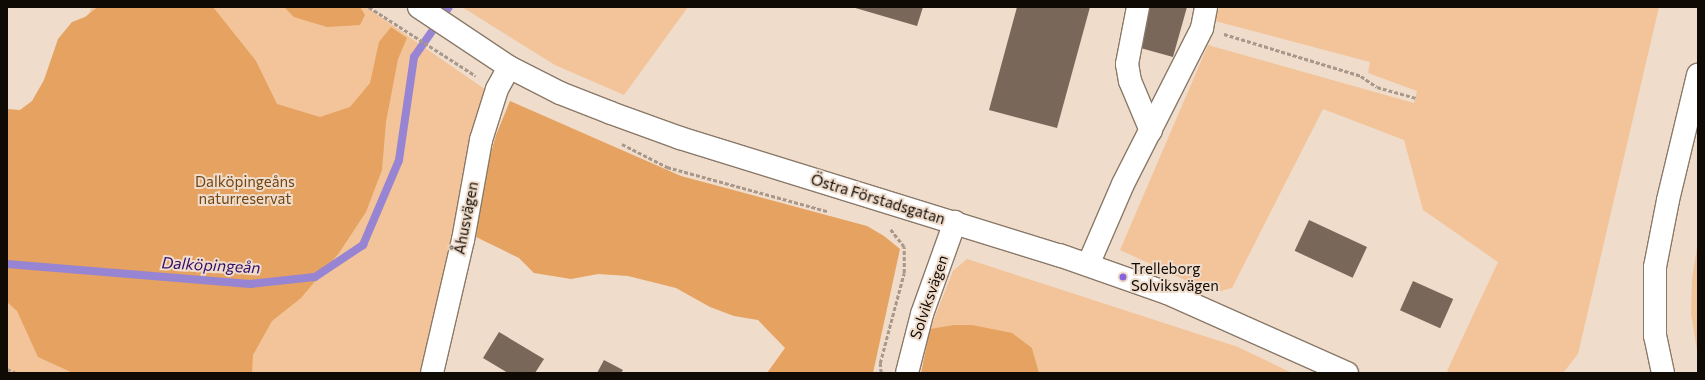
<!DOCTYPE html>
<html>
<head>
<meta charset="utf-8">
<style>
  body { margin:0 }
  #map { position:relative; width:1705px; height:380px; overflow:hidden; background:#efdccb; font-family:Commissioner,sans-serif }
  div>[style] { position:absolute }
  .green>* { inset:0; background:#f3c499 }
  .forest>* { inset:0; background:#e5a260 }
  .stream>* { height:8px; margin:-4px; padding:0 4px; transform-origin:4px; border-radius:4px; background:#9784d2 }
  .building>* { inset:0; background:#796859; transform-origin:0 0 }
  .path>* { height:2.5px; margin-top:-1.25px; transform-origin:0; background:repeating-linear-gradient(90deg,#a7988b 0 4px,transparent 0 6px) }
  .roads { filter:drop-shadow(1px 0 #8a7969) drop-shadow(-1px 0 #8a7969) drop-shadow(0 1px #8a7969) drop-shadow(0 -1px #8a7969) }
  .minor>* { height:22px; margin:-11px; padding:0 11px; transform-origin:11px; border-radius:11px; background:#fff }
  .dots>* { width:11px; height:11px; translate:-50% -50%; box-sizing:border-box; border:2px solid #efdccb; border-radius:50% }
  span { translate:-50% -50%; white-space:nowrap; text-align:center; line-height:1.15; -webkit-text-stroke:4px #efdccb; paint-order:stroke }
  .park-label { font-size:15px; color:#724514 }
  .street-label { font-size:15px; color:#100a05 }
  .poi-label { font-size:15px; color:#100a05 }
  .left { translate:0 -50%; text-align:left }
  .water-label { font-size:16px; color:#340c6a; font-style:italic }
  .frame { position:absolute; inset:0; border:8px solid #100a05; pointer-events:none }
</style>
</head>
<body>
<div id="map">
  <div class="green">
    <div style="clip-path:polygon(92px 7px,366px 7px,486px 90px,437px 318px,425px 351px,421px 373px,7px 373px,7px 185px)"></div>
    <div style="clip-path:polygon(462px 7px,688px 7px,624px 95px,555px 65px)"></div>
    <div style="clip-path:polygon(1219px 7px,1659px 7px,1578px 354px,1563px 373px,1451px 373px,1447px 371px,1498px 262px,1423px 210px,1404px 140px,1323px 109px,1232px 288px,1213px 293px,1120px 250px,1208px 45px,1414px 103px,1417px 91px,1368px 73px,1370px 62px,1215px 21px)"></div>
    <div style="clip-path:polygon(1698px 241px,1698px 357px,1691px 313px,1692px 279px)"></div>
    <div style="clip-path:polygon(967px 259px,1238px 347px,1292px 373px,1039px 373px,1032px 348px,972px 325px,930px 329px,953px 271px)"></div>
  </div>
  <div class="forest">
    <div style="clip-path:polygon(98px 7px,213px 7px,256px 61px,277px 104px,320px 117px,350px 107px,370px 83px,379px 42px,391px 27px,407px 38px,398px 59px,386px 122px,382px 170px,366px 212px,339px 253px,301px 298px,272px 321px,253px 355px,252px 373px,73px 373px,38px 357px,17px 311px,7px 302px,7px 109px,20px 110px,32px 101px,44px 80px,58px 39px,72px 22px,85px 17px)"></div>
    <div style="clip-path:polygon(284px 7px,360px 7px,365px 15px,360px 25px,327px 27px,294px 17px)"></div>
    <div style="clip-path:polygon(510px 101px,681px 176px,867px 226px,884px 236px,900px 249px,873px 373px,767px 373px,785px 348px,758px 320px,734px 316px,710px 307px,676px 288px,628px 276px,598px 274px,571px 279px,534px 273px,519px 258px,476px 237px,482px 185px,496px 135px)"></div>
    <div style="clip-path:polygon(954px 325px,972px 325px,1012px 333px,1032px 348px,1039px 373px,921px 373px,930px 329px)"></div>
  </div>
  <div class="stream">
    <div style="left:7px;top:264px;width:244px;rotate:4.7deg"></div>
    <div style="left:250px;top:284px;width:65px;rotate:-6.1deg"></div>
    <div style="left:315px;top:277px;width:58px;rotate:-33.7deg"></div>
    <div style="left:363px;top:245px;width:92px;rotate:-67deg"></div>
    <div style="left:399px;top:160px;width:104px;rotate:-81.7deg"></div>
    <div style="left:414px;top:57px;width:61px;rotate:-55deg"></div>
  </div>
  <div class="building">
    <div style="clip-path:polygon(852px 7px,923px 7px,917px 26px)"></div>
    <div style="clip-path:polygon(1017px 7px,1090px 7px,1057px 128px,989px 110px)"></div>
    <div style="clip-path:polygon(1148px 7px,1187px 7px,1173px 57px,1137px 47px)"></div>
    <div style="left:1309px;top:220px;width:64px;height:34px;rotate:25deg"></div>
    <div style="left:1413px;top:281px;width:44px;height:32px;rotate:24deg"></div>
    <div style="clip-path:polygon(499px 332px,544px 359px,535px 373px,508px 373px,483px 358px)"></div>
    <div style="clip-path:polygon(604px 360px,623px 370px,621px 373px,597px 373px)"></div>
  </div>
  <div class="path">
    <div style="left:369px;top:7px;width:127px;rotate:32.8deg"></div>
    <div style="left:1224px;top:34px;width:143px;rotate:17deg"></div>
    <div style="left:1361px;top:76px;width:19px;rotate:35deg"></div>
    <div style="left:1377px;top:87px;width:41px;rotate:15.8deg"></div>
    <div style="left:622px;top:144px;width:51px;rotate:27.1deg"></div>
    <div style="left:667px;top:167px;width:166px;rotate:15.4deg"></div>
    <div style="left:7px;top:369px;width:10px;rotate:24deg"></div>
    <div style="left:881px;top:373px;width:10px;rotate:-96deg"></div>
    <div style="left:880px;top:363px;width:93px;rotate:-75.1deg"></div>
    <div style="left:904px;top:273px;width:26px;rotate:-90deg"></div>
    <div style="left:904px;top:247px;width:23px;rotate:-128deg"></div>
  </div>
  <div class="roads">
    <div class="minor">
      <div style="left:419px;top:7px;width:108px;rotate:33.7deg"></div>
      <div style="left:509px;top:67px;width:57px;rotate:27deg"></div>
      <div style="left:560px;top:93px;width:55px;rotate:21.4deg"></div>
      <div style="left:611px;top:113px;width:73px;rotate:19.9deg"></div>
      <div style="left:680px;top:138px;width:397px;rotate:17.2deg"></div>
      <div style="left:1059px;top:255px;width:114px;rotate:19.4deg"></div>
      <div style="left:1167px;top:293px;width:197px;rotate:24deg"></div>
      <div style="left:1138px;top:7px;width:58px;rotate:100.9deg"></div>
      <div style="left:1127px;top:64px;width:17px;rotate:80deg"></div>
      <div style="left:1130px;top:81px;width:54px;rotate:67.2deg"></div>
      <div style="left:1088px;top:265px;width:88px;rotate:-66.6deg"></div>
      <div style="left:1123px;top:184px;width:175px;rotate:-63.1deg"></div>
      <div style="left:1202px;top:28px;width:21px;rotate:-79deg"></div>
      <div style="left:432px;top:373px;width:137px;rotate:-76.9deg"></div>
      <div style="left:463px;top:240px;width:102px;rotate:-79.8deg"></div>
      <div style="left:481px;top:140px;width:53px;rotate:-72.6deg"></div>
      <div style="left:497px;top:89px;width:25px;rotate:-61deg"></div>
      <div style="left:907px;top:373px;width:61px;rotate:-75.7deg"></div>
      <div style="left:922px;top:314px;width:98px;rotate:-70.3deg"></div>
      <div style="left:1663px;top:373px;width:38px;rotate:-102deg"></div>
      <div style="left:1655px;top:336px;width:69px;rotate:-90deg"></div>
      <div style="left:1655px;top:267px;width:68px;rotate:-79deg"></div>
      <div style="left:1668px;top:200px;width:129px;rotate:-76.5deg"></div>
    </div>
  </div>
  <div class="dots">
    <div style="left:1123px;top:277px;background:#8862dc"></div>
  </div>
  <div class="park-label">
    <span style="left:245px;top:190px">Dalköpingeåns<br>naturreservat</span>
  </div>
  <div class="street-label">
    <span style="left:878px;top:199px;rotate:17deg">Östra Förstadsgatan</span>
    <span style="left:466px;top:218px;rotate:-79deg">Åhusvägen</span>
    <span style="left:929px;top:297px;rotate:-71deg">Solviksvägen</span>
  </div>
  <div class="poi-label">
    <span class="left" style="left:1131px;top:277px">Trelleborg<br>Solviksvägen</span>
  </div>
  <div class="water-label">
    <span style="left:211px;top:265px;rotate:3deg">Dalköpingeån</span>
  </div>
  <div class="frame"></div>
</div>
</body>
</html>
